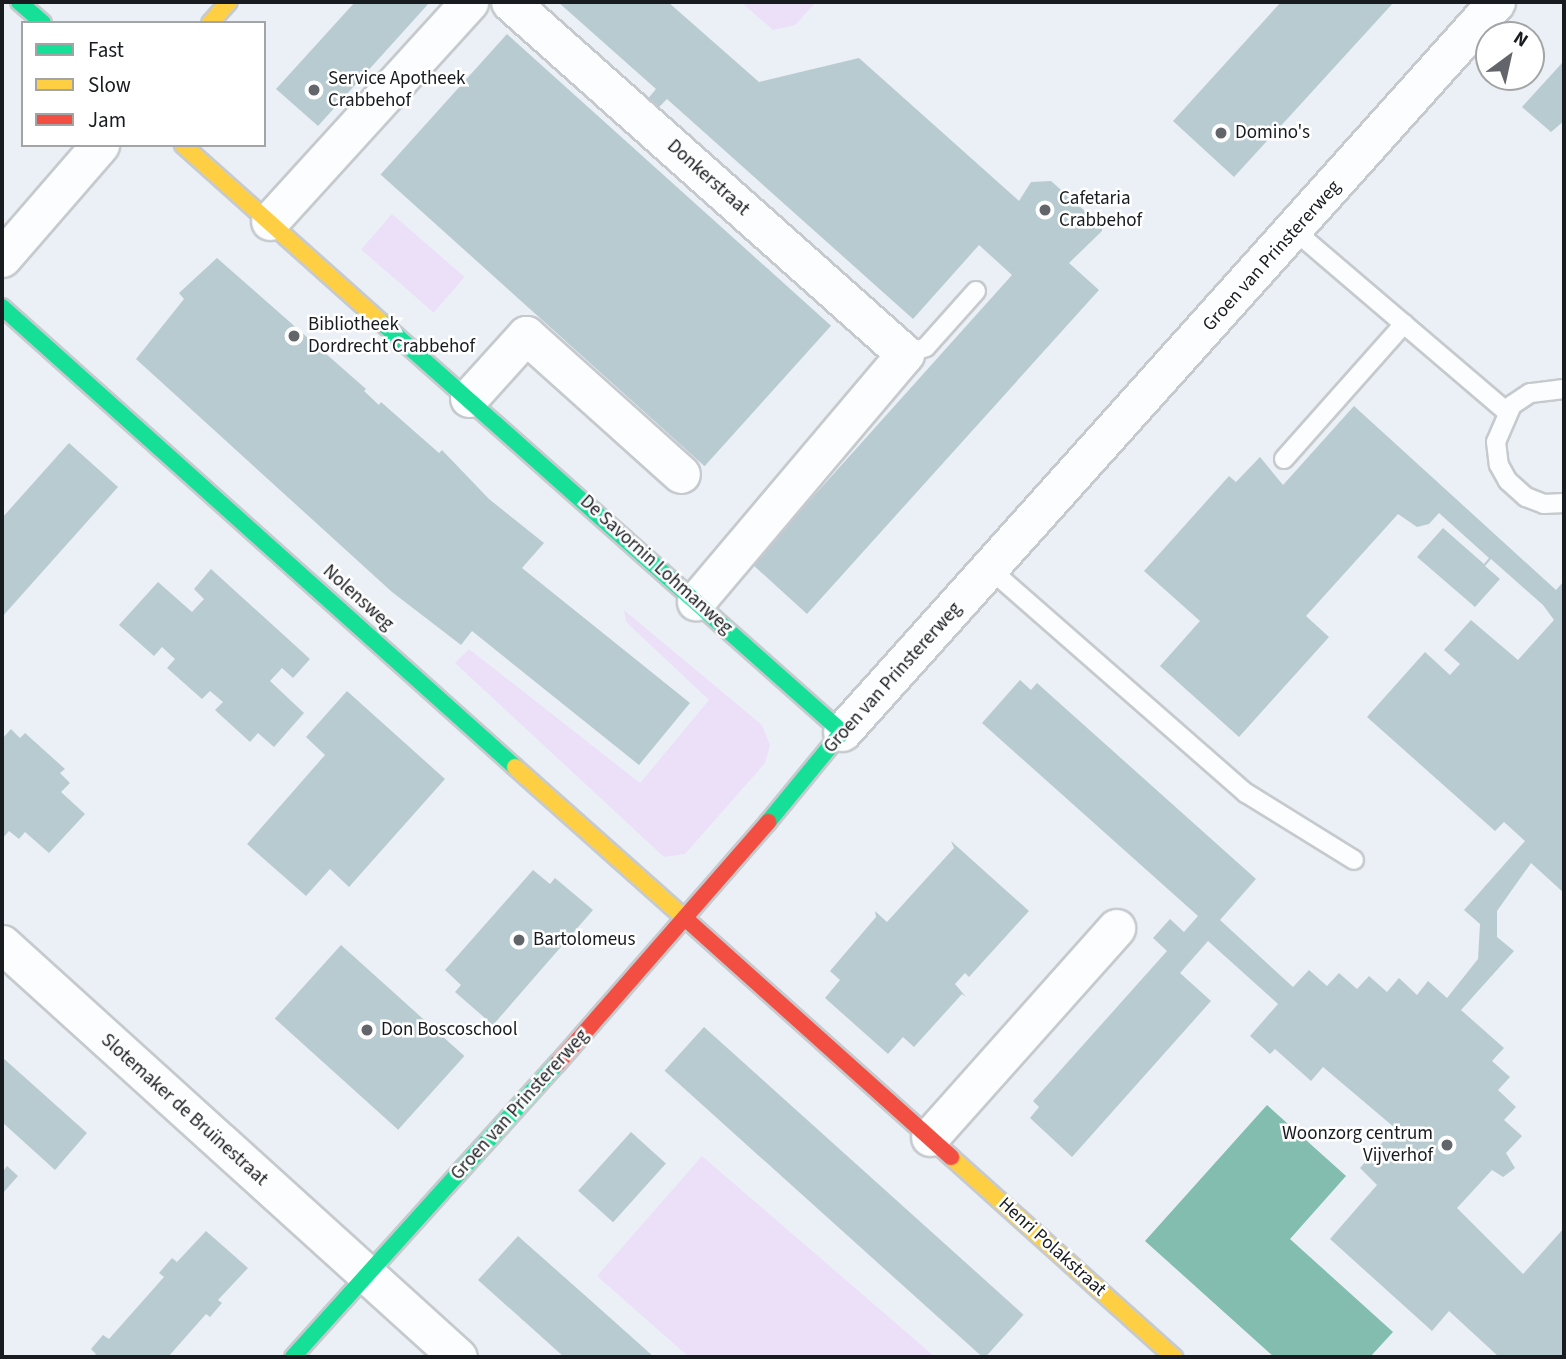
<!DOCTYPE html>
<html>
<head>
<meta charset="utf-8">
<style>
  body { margin:0 }
  #map { position:relative; width:1566px; height:1359px; overflow:hidden; background:#eaf0f5; font-family:"Source Sans 3",sans-serif }
  div>[style] { position:absolute }
  .green>* { inset:0; background:#ece0f8; transform-origin:0 0 }
  .water>* { inset:0; background:#82bdb0 }
  .building>* { inset:0; background:#b8cbd0; transform-origin:0 0 }
  .roads { filter:drop-shadow(2px 0 #c6cace) drop-shadow(-2px 0 #c6cace) drop-shadow(0 2px #c6cace) drop-shadow(0 -2px #c6cace) }
  .lane>* { height:18px; margin:-9px; padding:0 9px; transform-origin:9px; border-radius:9px; background:#fcfdfe }
  .street>* { height:37px; margin:-18.5px; padding:0 18.5px; transform-origin:18.5px; border-radius:18.5px; background:#fcfdfe }
  .fast>* { height:16px; margin:-8px; padding:0 8px; transform-origin:8px; border-radius:8px; background:#16e098 }
  .slow>* { height:16px; margin:-8px; padding:0 8px; transform-origin:8px; border-radius:8px; background:#ffcf43 }
  .jam>* { height:16px; margin:-8px; padding:0 8px; transform-origin:8px; border-radius:8px; background:#f24e42 }
  .dots>* { width:19px; height:19px; translate:-50% -50%; box-sizing:border-box; border:4px solid #fff; border-radius:50% }
  span { translate:-50% -50%; white-space:nowrap; text-align:center; line-height:1.15; -webkit-text-stroke:5px #fff; paint-order:stroke }
  .poi-label { font-size:19px; color:#181b1f }
  .left { translate:0 -50%; text-align:left }
  .right { translate:-100% -50%; text-align:right }
  .street-label { font-size:19px; color:#181b1f }
  .frame { position:absolute; inset:0; border:4px solid #181b1f; pointer-events:none }
  .legend { position:absolute; left:21px; top:21px; width:245px; height:126px; box-sizing:border-box; background:#fff; border:2px solid #a3a4a5; margin:0; padding:9px 12px; list-style:none; font-size:21px; color:#181b1f }
  .legend li { display:flex; align-items:center; gap:14px; height:35px }
  .legend b { width:35px; border:2px solid #a3a4a5 }
  .north { position:absolute; left:1475px; top:21px; width:70px; height:70px; box-sizing:border-box; background:#fff; border:2px solid #a3a4a5; border-radius:50%; rotate:33deg; font-size:19px; font-weight:700; line-height:28px; text-align:center; color:#181b1f }
  .north::after { content:''; display:block; margin:auto; width:24px; height:32px; background:#62666a; clip-path:polygon(50% 0,100% 100%,50% 72%,0 100%) }
</style>
</head>
<body>
<div id="map">
  <div class="green">
    <div style="clip-path:polygon(741px 2px,816px 2px,795px 25px,773px 30px)"></div>
    <div style="left:392px;top:214px;width:96px;height:47px;rotate:41deg"></div>
    <div style="clip-path:polygon(624px 610px,762px 725px,770px 745px,765px 763px,685px 854px,664px 857px,455px 663px,469px 649px,640px 783px,709px 700px,626px 622px)"></div>
    <div style="clip-path:polygon(702px 1156px,935px 1357px,689px 1357px,597px 1276px)"></div>
  </div>
  <div class="water">
    <div style="clip-path:polygon(1267px 1105px,1346px 1176px,1290px 1239px,1393px 1332px,1370px 1357px,1274px 1357px,1145px 1241px)"></div>
  </div>
  <div class="building">
    <div style="clip-path:polygon(355px 2px,430px 2px,318px 126px,276px 89px)"></div>
    <div style="clip-path:polygon(558px 2px,668px 2px,759px 82px,859px 58px,1019px 201px,1031px 182px,1051px 181px,1102px 226px,1102px 231px,1069px 263px,1099px 290px,807px 614px,752px 564px,784px 528px,773px 518px,782px 507px,794px 518px,1012px 275px,979px 245px,913px 319px,667px 99px,656px 110px,646px 101px,656px 89px)"></div>
    <div style="clip-path:polygon(1281px 2px,1394px 2px,1234px 177px,1173px 121px)"></div>
    <div style="left:507px;top:34px;width:436px;height:189px;rotate:42deg"></div>
    <div style="clip-path:polygon(1562px 63px,1564px 121px,1551px 132px,1522px 107px)"></div>
    <div style="clip-path:polygon(217px 258px,366px 389px,364px 391px,379px 405px,381px 402px,439px 453px,442px 450px,489px 499px,544px 543px,522px 568px,690px 703px,639px 765px,472px 631px,461px 645px,392px 592px,136px 359px,184px 299px,179px 293px)"></div>
    <div style="clip-path:polygon(1354px 406px,1556px 590px,1564px 581px,1564px 893px,1531px 863px,1497px 911px,1497px 937px,1514px 951px,1461px 1010px,1504px 1048px,1492px 1061px,1510px 1077px,1498px 1090px,1516px 1107px,1504px 1120px,1522px 1136px,1506px 1153px,1515px 1168px,1503px 1177px,1492px 1170px,1457px 1208px,1523px 1274px,1564px 1228px,1564px 1357px,1499px 1357px,1449px 1311px,1432px 1331px,1330px 1239px,1377px 1185px,1360px 1168px,1395px 1128px,1323px 1067px,1311px 1081px,1275px 1049px,1270px 1054px,1250px 1036px,1278px 1004px,1208px 941px,1180px 973px,1211px 1001px,1072px 1157px,1030px 1118px,1039px 1107px,1033px 1101px,1167px 951px,1153px 938px,1170px 919px,1184px 932px,1198px 916px,982px 723px,1020px 680px,1031px 690px,1037px 683px,1256px 879px,1220px 920px,1293px 987px,1309px 970px,1327px 986px,1339px 973px,1357px 989px,1369px 976px,1387px 992px,1399px 978px,1417px 995px,1428px 981px,1447px 998px,1478px 959px,1480px 924px,1464px 910px,1525px 841px,1504px 822px,1495px 831px,1367px 717px,1425px 652px,1450px 675px,1460px 664px,1444px 650px,1471px 620px,1518px 660px,1554px 620px,1543px 605px,1491px 559px,1485px 566px,1500px 579px,1475px 607px,1417px 557px,1443px 528px,1484px 564px,1489px 558px,1439px 513px,1429px 524px,1417px 527px,1398px 514px,1306px 616px,1329px 637px,1239px 737px,1160px 666px,1200px 621px,1144px 571px,1229px 476px,1236px 482px,1260px 457px,1283px 485px)"></div>
    <div style="clip-path:polygon(69px 443px,118px 487px,2px 617px,2px 518px)"></div>
    <div style="clip-path:polygon(211px 569px,310px 659px,293px 678px,282px 668px,270px 681px,304px 713px,274px 747px,258px 733px,250px 742px,215px 710px,223px 702px,210px 691px,202px 699px,167px 668px,175px 659px,162px 647px,154px 656px,119px 625px,158px 582px,192px 612px,204px 599px,194px 589px)"></div>
    <div style="clip-path:polygon(347px 691px,445px 779px,349px 887px,330px 869px,306px 896px,247px 844px,325px 755px,306px 737px)"></div>
    <div style="clip-path:polygon(11px 729px,20px 738px,25px 733px,65px 769px,60px 773px,70px 783px,61px 792px,85px 814px,49px 853px,25px 832px,19px 839px,9px 831px,2px 839px,2px 739px)"></div>
    <div style="clip-path:polygon(951px 841px,1029px 911px,969px 977px,965px 973px,955px 984px,966px 997px,962px 994px,914px 1047px,903px 1037px,888px 1054px,825px 998px,840px 980px,830px 971px,876px 917px,875px 911px,887px 922px,954px 848px)"></div>
    <div style="clip-path:polygon(533px 870px,550px 884px,555px 878px,593px 910px,493px 1025px,455px 992px,461px 985px,445px 970px)"></div>
    <div style="left:341px;top:945px;width:166px;height:99px;rotate:42deg"></div>
    <div style="left:704px;top:1027px;width:430px;height:59px;rotate:42deg"></div>
    <div style="clip-path:polygon(2px 1057px,87px 1133px,55px 1170px,2px 1122px)"></div>
    <div style="left:631px;top:1132px;width:47px;height:79px;rotate:42deg"></div>
    <div style="clip-path:polygon(7px 1166px,18px 1176px,2px 1194px,2px 1173px)"></div>
    <div style="clip-path:polygon(206px 1231px,248px 1268px,218px 1300px,222px 1303px,210px 1317px,206px 1314px,168px 1357px,93px 1357px,96px 1354px,91px 1349px,103px 1335px,109px 1339px,164px 1277px,159px 1273px,172px 1258px,177px 1262px)"></div>
    <div style="clip-path:polygon(518px 1236px,598px 1307px,654px 1357px,564px 1357px,478px 1280px)"></div>
  </div>
  <div class="roads">
    <div class="lane">
      <div style="left:1295px;top:231px;width:277px;rotate:40.5deg"></div>
      <div style="left:905px;top:354px;width:22px;rotate:-18deg"></div>
      <div style="left:926px;top:347px;width:75px;rotate:-48.2deg"></div>
      <div style="left:1564px;top:389px;width:34px;rotate:173deg"></div>
      <div style="left:1530px;top:393px;width:22px;rotate:146deg"></div>
      <div style="left:1512px;top:405px;width:40px;rotate:113.4deg"></div>
      <div style="left:1496px;top:442px;width:23px;rotate:83deg"></div>
      <div style="left:1499px;top:465px;width:18px;rotate:61deg"></div>
      <div style="left:1508px;top:481px;width:24px;rotate:42deg"></div>
      <div style="left:1526px;top:497px;width:19px;rotate:21deg"></div>
      <div style="left:1544px;top:504px;width:20px;rotate:-3deg"></div>
      <div style="left:1284px;top:459px;width:181px;rotate:-48.4deg"></div>
      <div style="left:991px;top:570px;width:339px;rotate:41.2deg"></div>
      <div style="left:1246px;top:793px;width:127px;rotate:31.8deg"></div>
    </div>
    <div class="street">
      <div style="left:510px;top:2px;width:529px;rotate:41.71deg"></div>
      <div style="left:905px;top:354px;width:324px;rotate:130.2deg"></div>
      <div style="left:270px;top:221px;width:296px;rotate:-47.7deg"></div>
      <div style="left:2px;top:258px;width:150px;rotate:-49.1deg"></div>
      <div style="left:469px;top:398px;width:85px;rotate:-47.9deg"></div>
      <div style="left:526px;top:335px;width:208px;rotate:41.9deg"></div>
      <div style="left:842px;top:732px;width:980px;rotate:-48.14deg"></div>
      <div style="left:2px;top:944px;width:615px;rotate:42.17deg"></div>
      <div style="left:930px;top:1137px;width:280px;rotate:-48.3deg"></div>
    </div>
    <div class="fast">
      <div style="left:19px;top:2px;width:32px;rotate:41deg"></div>
      <div style="left:2px;top:307px;width:689px;rotate:41.88deg"></div>
      <div style="left:381px;top:322px;width:617px;rotate:41.65deg"></div>
      <div style="left:842px;top:732px;width:117px;rotate:129.4deg"></div>
      <div style="left:293px;top:1357px;width:396px;rotate:-48deg"></div>
    </div>
    <div class="slow">
      <div style="left:210px;top:23px;width:28px;rotate:-48deg"></div>
      <div style="left:183px;top:145px;width:266px;rotate:41.8deg"></div>
      <div style="left:515px;top:767px;width:230px;rotate:41.7deg"></div>
      <div style="left:951px;top:1157px;width:300px;rotate:41.9deg"></div>
    </div>
    <div class="jam">
      <div style="left:687px;top:920px;width:355px;rotate:41.9deg"></div>
      <div style="left:558px;top:1063px;width:320px;rotate:-48.9deg"></div>
    </div>
  </div>
  <div class="dots">
    <div style="left:314px;top:90px;background:#62666a"></div>
    <div style="left:1221px;top:133px;background:#62666a"></div>
    <div style="left:1045px;top:210px;background:#62666a"></div>
    <div style="left:294px;top:336px;background:#62666a"></div>
    <div style="left:519px;top:940px;background:#62666a"></div>
    <div style="left:367px;top:1030px;background:#62666a"></div>
    <div style="left:1447px;top:1145px;background:#62666a"></div>
  </div>
  <div class="poi-label">
    <span class="left" style="left:328px;top:90px">Service Apotheek<br>Crabbehof</span>
    <span class="left" style="left:1235px;top:133px">Domino's</span>
    <span class="left" style="left:1059px;top:210px">Cafetaria<br>Crabbehof</span>
    <span class="left" style="left:308px;top:336px">Bibliotheek<br>Dordrecht Crabbehof</span>
    <span class="left" style="left:533px;top:940px">Bartolomeus</span>
    <span class="left" style="left:381px;top:1030px">Don Boscoschool</span>
    <span class="right" style="left:1433px;top:1145px">Woonzorg centrum<br>Vijverhof</span>
  </div>
  <div class="street-label">
    <span style="left:708px;top:178px;rotate:42deg">Donkerstraat</span>
    <span style="left:1272px;top:256px;rotate:-48deg">Groen van Prinstererweg</span>
    <span style="left:656px;top:565px;rotate:42deg">De Savornin Lohmanweg</span>
    <span style="left:358px;top:598px;rotate:42deg">Nolensweg</span>
    <span style="left:893px;top:678px;rotate:-48deg">Groen van Prinstererweg</span>
    <span style="left:520px;top:1105px;rotate:-48deg">Groen van Prinstererweg</span>
    <span style="left:184px;top:1110px;rotate:42deg">Slotemaker de Bruïnestraat</span>
    <span style="left:1052px;top:1247px;rotate:42deg">Henri Polakstraat</span>
  </div>
  <div class="frame"></div>
  <ul class="legend">
  <li><b style="height:9px;background:#16e098"></b>Fast</li>
  <li><b style="height:9px;background:#ffcf43"></b>Slow</li>
  <li><b style="height:9px;background:#f24e42"></b>Jam</li>
  </ul>
  <div class="north">N</div>
</div>
</body>
</html>
